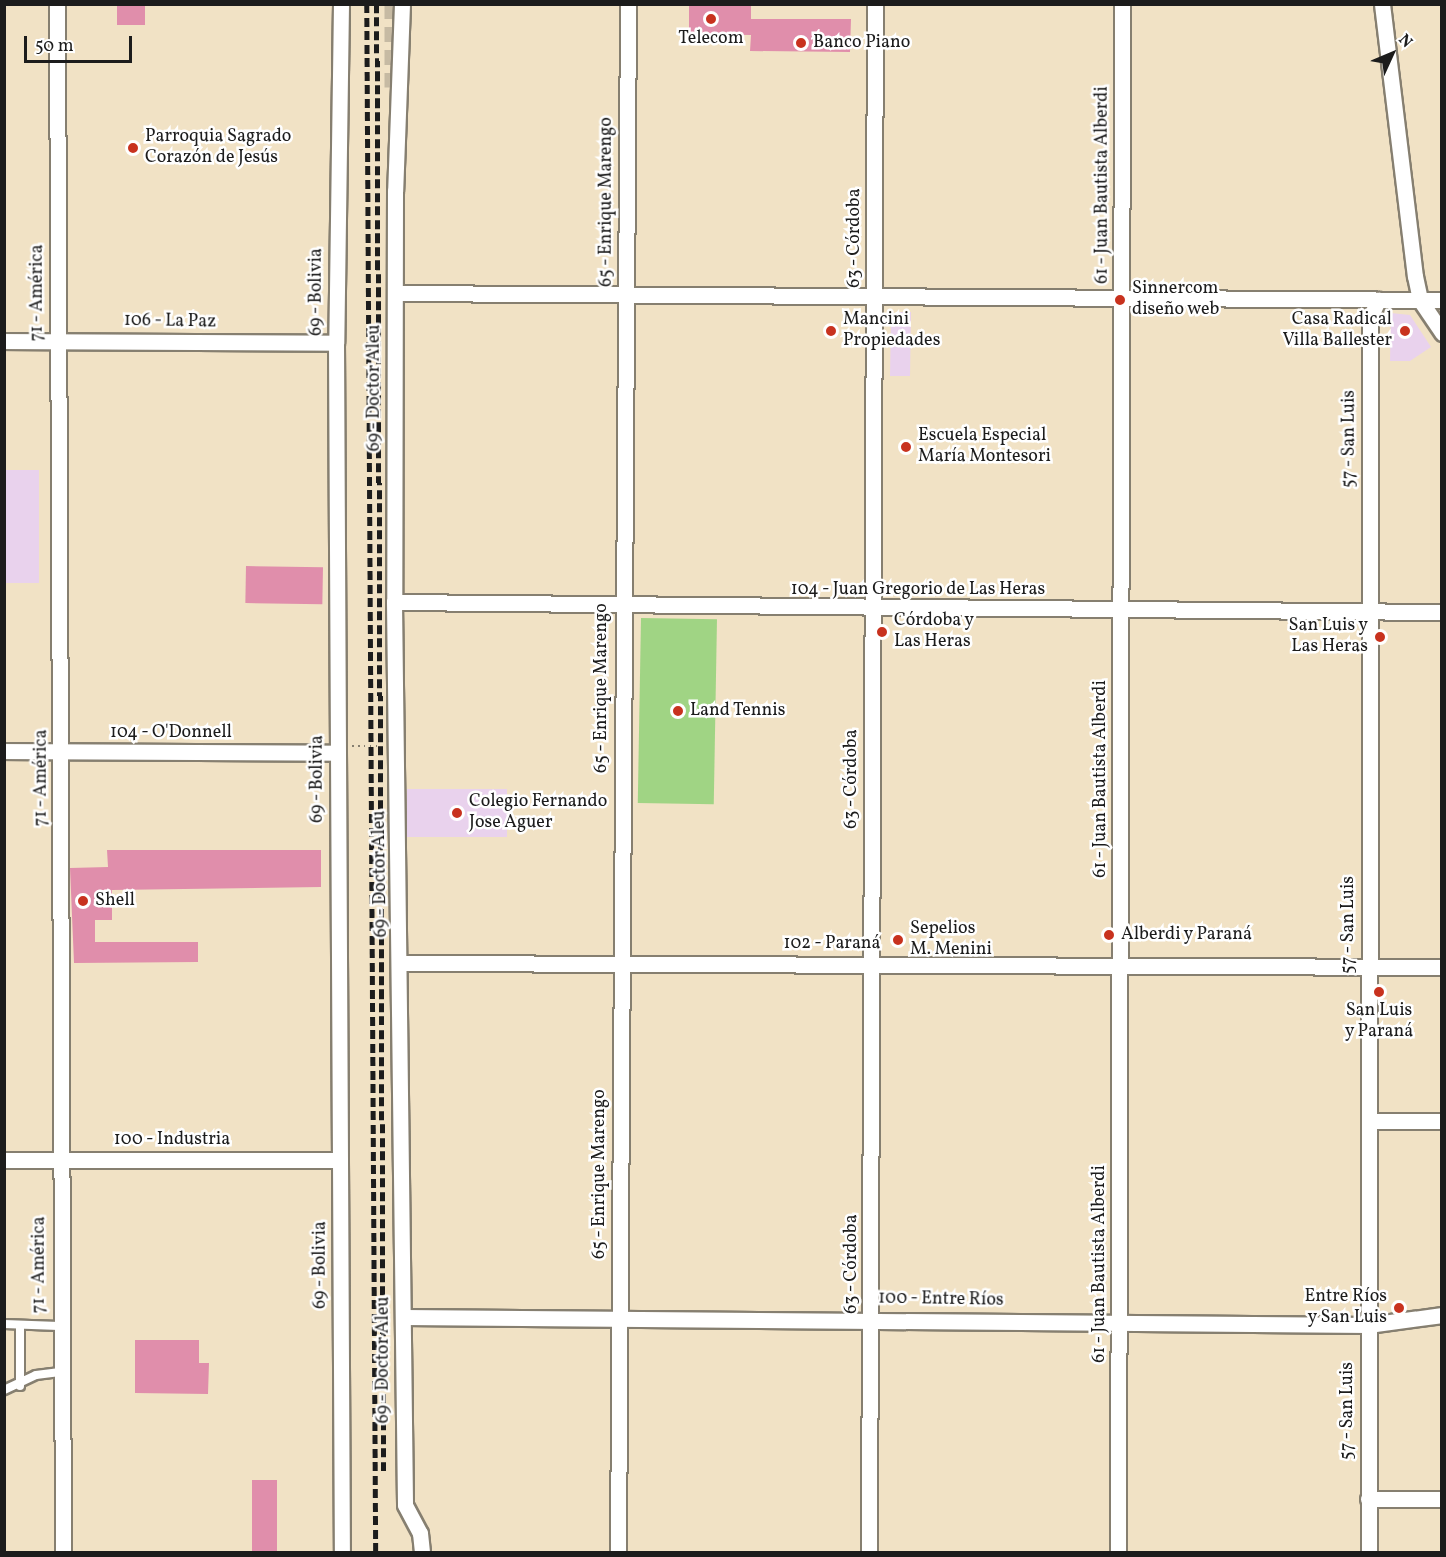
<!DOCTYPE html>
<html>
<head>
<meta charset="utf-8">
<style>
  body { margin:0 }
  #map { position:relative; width:1446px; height:1557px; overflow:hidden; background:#f1e2c5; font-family:Vollkorn,serif }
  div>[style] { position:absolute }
  .built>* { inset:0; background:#e9d2ed; transform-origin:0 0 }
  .green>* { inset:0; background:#a0d484; transform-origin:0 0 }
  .building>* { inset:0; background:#e08eab; transform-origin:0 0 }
  .street-tunnel>* { height:15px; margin-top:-7.5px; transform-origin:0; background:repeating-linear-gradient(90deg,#c6baa3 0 15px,transparent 0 23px) }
  .path>* { height:2px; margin-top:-1px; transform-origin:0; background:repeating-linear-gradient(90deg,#867f70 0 1.5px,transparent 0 6px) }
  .roads { filter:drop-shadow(2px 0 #867f70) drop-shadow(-2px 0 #867f70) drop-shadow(0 2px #867f70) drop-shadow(0 -2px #867f70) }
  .lane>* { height:8px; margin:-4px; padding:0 4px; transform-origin:4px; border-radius:4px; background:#fff }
  .street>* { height:15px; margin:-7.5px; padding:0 7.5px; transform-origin:7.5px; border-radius:7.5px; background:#fff }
  .rail>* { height:4.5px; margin-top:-2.25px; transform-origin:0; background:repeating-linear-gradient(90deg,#1c1c1c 0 9px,transparent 0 13.5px) }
  .dots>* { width:16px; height:16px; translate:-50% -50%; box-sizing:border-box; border:3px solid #fff; border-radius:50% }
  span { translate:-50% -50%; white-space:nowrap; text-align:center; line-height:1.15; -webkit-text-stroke:5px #fff; paint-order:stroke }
  .poi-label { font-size:18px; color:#1c1c1c }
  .left { translate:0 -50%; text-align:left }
  .right { translate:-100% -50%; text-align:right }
  .street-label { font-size:18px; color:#1c1c1c }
  .frame { position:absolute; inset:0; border:6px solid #1c1c1c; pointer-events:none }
  .north { position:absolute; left:1362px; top:24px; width:60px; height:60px; -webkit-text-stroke:4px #fff; paint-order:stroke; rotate:46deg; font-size:16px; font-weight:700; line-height:24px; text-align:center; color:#1c1c1c }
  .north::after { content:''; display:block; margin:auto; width:21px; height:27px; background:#1c1c1c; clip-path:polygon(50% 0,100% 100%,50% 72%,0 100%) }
  .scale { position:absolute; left:24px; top:36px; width:108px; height:27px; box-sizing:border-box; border:3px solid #1c1c1c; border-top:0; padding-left:8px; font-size:18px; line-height:21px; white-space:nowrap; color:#1c1c1c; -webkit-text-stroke:4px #fff; paint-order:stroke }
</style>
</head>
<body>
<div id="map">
  <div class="built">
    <div style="clip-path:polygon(897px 312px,911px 312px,910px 376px,890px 376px,891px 317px)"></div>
    <div style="clip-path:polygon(1391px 313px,1410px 315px,1431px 347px,1410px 361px,1390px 361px)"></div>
    <div style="left:5px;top:470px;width:34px;height:113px"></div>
    <div style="left:507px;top:789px;width:48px;height:100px;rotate:90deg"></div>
  </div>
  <div class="green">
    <div style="left:641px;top:618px;width:76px;height:185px;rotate:1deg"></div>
  </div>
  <div class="building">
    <div style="left:117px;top:4px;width:28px;height:21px"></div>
    <div style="clip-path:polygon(689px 4px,751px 4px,751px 19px,851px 19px,850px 52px,750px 51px,751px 35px,689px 34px)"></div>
    <div style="left:246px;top:566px;width:77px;height:37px;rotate:1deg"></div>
    <div style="clip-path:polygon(107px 850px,321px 850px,321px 887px,112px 890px,112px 920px,95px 920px,95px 942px,198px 942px,198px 962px,74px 963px,70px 868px,108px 867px)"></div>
    <div style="clip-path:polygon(135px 1340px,199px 1340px,199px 1363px,209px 1363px,208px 1394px,135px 1393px)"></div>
    <div style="left:277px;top:1480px;width:71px;height:25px;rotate:90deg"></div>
  </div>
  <div class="street-tunnel">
    <div style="left:392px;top:87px;width:83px;rotate:-90deg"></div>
  </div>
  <div class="path">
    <div style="left:352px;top:746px;width:30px"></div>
  </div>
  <div class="roads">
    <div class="lane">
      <div style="left:4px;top:1324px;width:55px;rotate:2.1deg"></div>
      <div style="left:20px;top:1325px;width:61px;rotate:90deg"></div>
      <div style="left:4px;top:1390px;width:35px;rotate:-25deg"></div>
      <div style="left:36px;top:1375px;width:24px;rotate:-7deg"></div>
    </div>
    <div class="street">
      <div style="left:57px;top:4px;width:1548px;rotate:89.78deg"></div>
      <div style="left:341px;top:4px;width:339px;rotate:90.8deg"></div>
      <div style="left:336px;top:343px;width:1209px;rotate:89.72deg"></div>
      <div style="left:402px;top:4px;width:187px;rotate:92.1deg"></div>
      <div style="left:395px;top:191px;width:411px;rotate:90.1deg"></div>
      <div style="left:394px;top:602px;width:903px;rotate:89.3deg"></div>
      <div style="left:405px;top:1505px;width:32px;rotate:62deg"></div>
      <div style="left:420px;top:1533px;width:19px;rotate:84deg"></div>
      <div style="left:1382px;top:4px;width:274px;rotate:83.1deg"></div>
      <div style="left:1415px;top:276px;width:25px;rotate:78deg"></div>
      <div style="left:1420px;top:300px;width:40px;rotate:56deg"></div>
      <div style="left:395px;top:293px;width:1047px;rotate:0.38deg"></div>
      <div style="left:4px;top:341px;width:332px;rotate:0.3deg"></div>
      <div style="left:394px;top:602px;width:1048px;rotate:0.55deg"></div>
      <div style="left:4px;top:751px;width:333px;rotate:0.3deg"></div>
      <div style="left:402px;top:963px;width:1040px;rotate:0.22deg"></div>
      <div style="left:1370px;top:1121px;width:72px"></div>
      <div style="left:4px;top:1160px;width:336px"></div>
      <div style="left:403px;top:1317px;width:965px;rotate:0.47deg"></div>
      <div style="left:1368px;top:1325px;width:75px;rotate:-7.7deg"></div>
      <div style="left:1368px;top:1499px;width:74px"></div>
      <div style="left:618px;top:1552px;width:1548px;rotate:-89.63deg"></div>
      <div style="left:869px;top:1552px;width:1548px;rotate:-89.78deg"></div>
      <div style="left:1118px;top:1552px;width:1548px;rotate:-89.85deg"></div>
      <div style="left:1369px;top:1552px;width:1234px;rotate:-89.95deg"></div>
      <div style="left:1370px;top:318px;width:20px;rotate:-66deg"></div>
    </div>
  </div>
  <div class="rail">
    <div style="left:367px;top:4px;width:1548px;rotate:89.67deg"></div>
    <div style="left:377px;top:4px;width:1467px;rotate:89.73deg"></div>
  </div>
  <div class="dots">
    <div style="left:711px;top:19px;background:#c8321e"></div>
    <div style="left:801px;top:43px;background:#c8321e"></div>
    <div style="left:133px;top:148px;background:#c8321e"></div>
    <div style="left:1120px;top:300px;background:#c8321e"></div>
    <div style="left:831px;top:331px;background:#c8321e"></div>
    <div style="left:1405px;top:331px;background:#c8321e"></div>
    <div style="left:906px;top:447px;background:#c8321e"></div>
    <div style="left:882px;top:632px;background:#c8321e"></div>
    <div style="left:1380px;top:637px;background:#c8321e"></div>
    <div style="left:678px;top:711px;background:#c8321e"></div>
    <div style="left:457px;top:813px;background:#c8321e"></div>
    <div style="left:83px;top:901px;background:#c8321e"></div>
    <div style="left:1109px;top:935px;background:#c8321e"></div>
    <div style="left:898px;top:940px;background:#c8321e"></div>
    <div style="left:1379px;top:992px;background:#c8321e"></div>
    <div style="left:1399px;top:1308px;background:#c8321e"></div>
  </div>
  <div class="poi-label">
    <span style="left:711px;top:39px">Telecom</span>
    <span class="left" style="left:813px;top:43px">Banco Piano</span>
    <span class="left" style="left:145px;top:148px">Parroquia Sagrado<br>Corazón de Jesús</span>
    <span class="left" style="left:1132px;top:300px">Sinnercom<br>diseño web</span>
    <span class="left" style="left:843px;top:331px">Mancini<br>Propiedades</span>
    <span class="right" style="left:1392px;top:331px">Casa Radical<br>Villa Ballester</span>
    <span class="left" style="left:918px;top:447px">Escuela Especial<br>María Montesori</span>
    <span class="left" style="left:894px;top:632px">Córdoba y<br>Las Heras</span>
    <span class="right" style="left:1368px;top:637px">San Luis y<br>Las Heras</span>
    <span class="left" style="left:690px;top:711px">Land Tennis</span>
    <span class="left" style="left:469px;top:813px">Colegio Fernando<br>Jose Aguer</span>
    <span class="left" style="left:95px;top:901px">Shell</span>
    <span class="left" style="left:910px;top:940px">Sepelios<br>M. Menini</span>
    <span class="left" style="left:1121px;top:935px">Alberdi y Paraná</span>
    <span style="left:1379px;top:1022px">San Luis<br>y Paraná</span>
    <span class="right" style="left:1387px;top:1308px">Entre Ríos<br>y San Luis</span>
  </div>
  <div class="street-label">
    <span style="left:1103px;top:185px;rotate:-90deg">61 - Juan Bautista Alberdi</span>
    <span style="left:607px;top:202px;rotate:-90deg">65 - Enrique Marengo</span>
    <span style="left:855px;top:238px;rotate:-90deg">63 - Córdoba</span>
    <span style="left:317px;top:292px;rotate:-90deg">69 - Bolivia</span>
    <span style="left:38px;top:293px;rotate:-90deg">71 - América</span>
    <span style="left:170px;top:322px;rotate:1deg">106 - La Paz</span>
    <span style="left:375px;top:388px;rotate:-90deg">69 - Doctor Aleu</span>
    <span style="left:1350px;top:439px;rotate:-90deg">57 - San Luis</span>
    <span style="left:918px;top:590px">104 - Juan Gregorio de Las Heras</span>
    <span style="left:602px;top:688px;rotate:-90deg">65 - Enrique Marengo</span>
    <span style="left:171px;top:733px">104 - O'Donnell</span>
    <span style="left:42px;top:778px;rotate:-90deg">71 - América</span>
    <span style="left:318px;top:779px;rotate:-90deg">69 - Bolivia</span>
    <span style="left:852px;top:779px;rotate:-90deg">63 - Córdoba</span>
    <span style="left:1101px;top:779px;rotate:-90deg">61 - Juan Bautista Alberdi</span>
    <span style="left:381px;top:874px;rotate:-91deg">69 - Doctor Aleu</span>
    <span style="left:1349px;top:925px;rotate:-90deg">57 - San Luis</span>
    <span style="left:832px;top:944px">102 - Paraná</span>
    <span style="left:172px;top:1140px">100 - Industria</span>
    <span style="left:600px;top:1174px;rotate:-90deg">65 - Enrique Marengo</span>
    <span style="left:852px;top:1264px;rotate:-90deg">63 - Córdoba</span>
    <span style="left:1100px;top:1264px;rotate:-90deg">61 - Juan Bautista Alberdi</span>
    <span style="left:40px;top:1265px;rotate:-90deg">71 - América</span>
    <span style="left:321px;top:1265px;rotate:-90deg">69 - Bolivia</span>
    <span style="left:941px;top:1300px;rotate:1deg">100 - Entre Ríos</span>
    <span style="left:384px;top:1360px;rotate:-90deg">69 - Doctor Aleu</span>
    <span style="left:1348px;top:1411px;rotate:-90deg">57 - San Luis</span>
  </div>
  <div class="frame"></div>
  <div class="north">N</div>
  <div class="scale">50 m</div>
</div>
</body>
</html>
